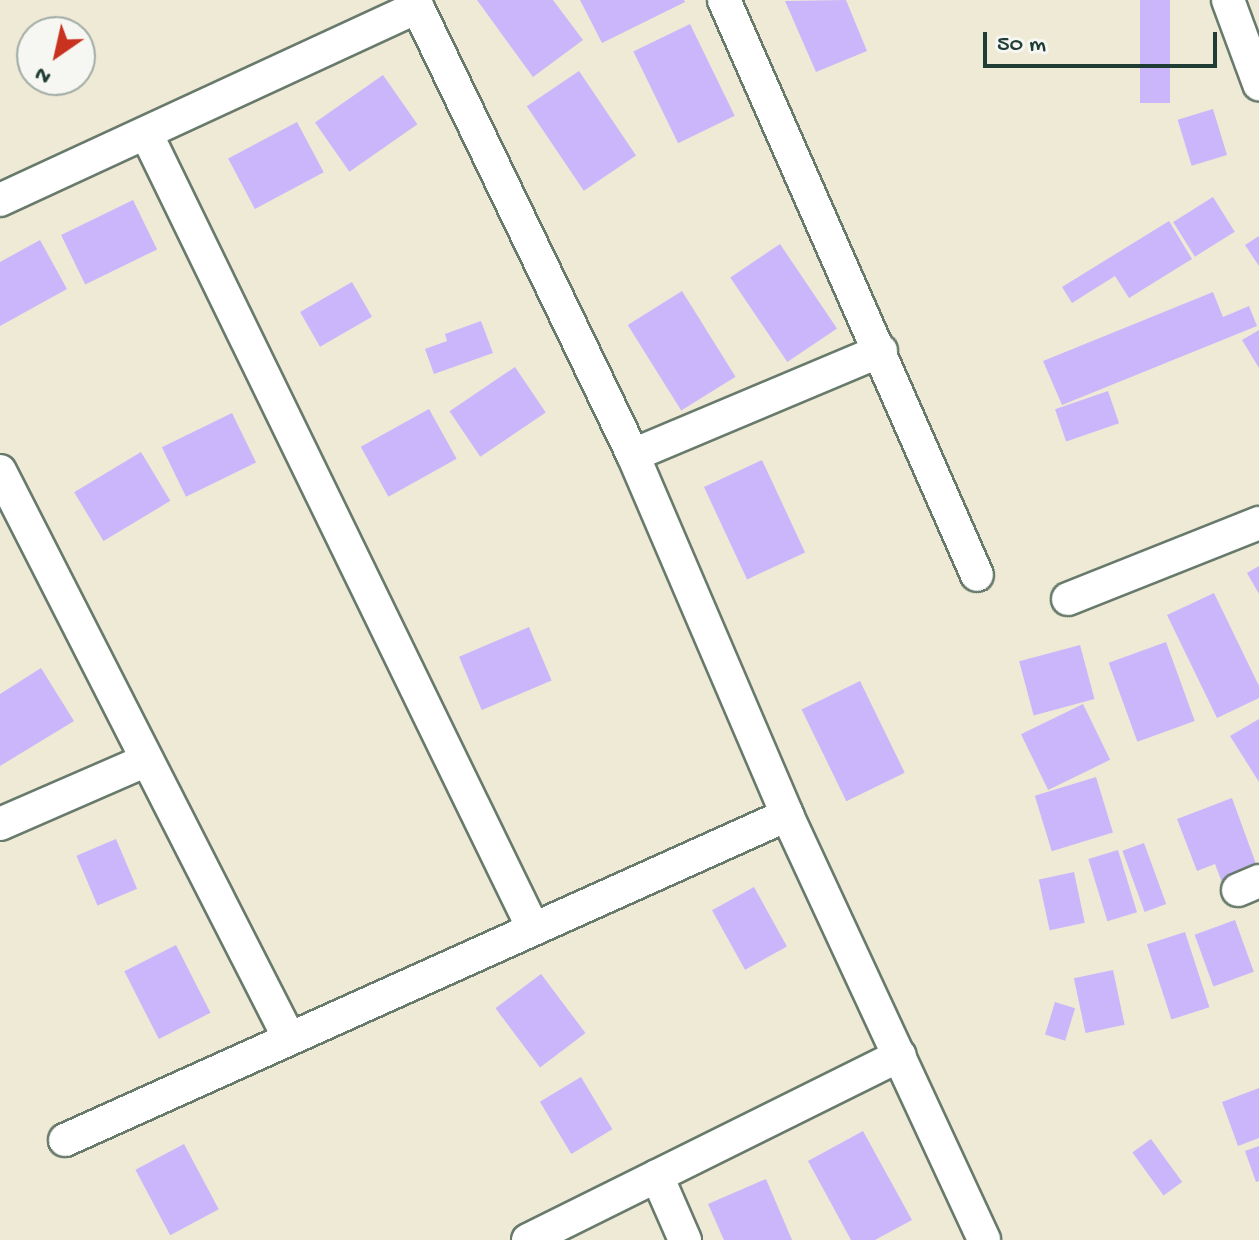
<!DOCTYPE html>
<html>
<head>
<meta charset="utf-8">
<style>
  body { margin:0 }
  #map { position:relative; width:1259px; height:1240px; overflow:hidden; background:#efead5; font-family:"Gochi Hand",sans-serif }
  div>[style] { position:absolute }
  .building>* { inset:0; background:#cbb6fb; transform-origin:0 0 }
  .roads { filter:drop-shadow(2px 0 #687a6c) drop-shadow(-2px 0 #687a6c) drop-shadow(0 2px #687a6c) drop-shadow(0 -2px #687a6c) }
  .minor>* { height:32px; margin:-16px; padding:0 16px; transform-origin:16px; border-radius:16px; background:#fff }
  span { translate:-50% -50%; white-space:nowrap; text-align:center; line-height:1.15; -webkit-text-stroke:7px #f6f6f2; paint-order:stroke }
  .north { position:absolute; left:16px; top:16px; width:80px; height:80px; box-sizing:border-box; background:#f6f6f2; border:2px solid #a0aca6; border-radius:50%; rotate:214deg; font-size:22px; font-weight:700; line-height:32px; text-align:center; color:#1f3d34 }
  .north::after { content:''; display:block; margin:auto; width:28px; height:36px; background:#c8321e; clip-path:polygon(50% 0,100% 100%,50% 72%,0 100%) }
  .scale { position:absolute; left:983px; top:32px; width:234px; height:36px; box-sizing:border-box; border:4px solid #1f3d34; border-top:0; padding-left:10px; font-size:24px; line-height:28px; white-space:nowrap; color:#1f3d34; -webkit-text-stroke:6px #f6f6f2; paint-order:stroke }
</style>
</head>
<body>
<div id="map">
  <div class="building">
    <div style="clip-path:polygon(477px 0,553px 0,583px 40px,533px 77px)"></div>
    <div style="clip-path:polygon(580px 0,684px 0,685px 2px,602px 43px)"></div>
    <div style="clip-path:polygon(846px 0,867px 51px,816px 72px,785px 1px)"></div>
    <div style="left:1140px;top:0;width:30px;height:103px"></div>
    <div style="left:690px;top:24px;width:102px;height:63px;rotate:64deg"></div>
    <div style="left:579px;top:71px;width:102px;height:63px;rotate:56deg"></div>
    <div style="left:383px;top:75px;width:60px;height:83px;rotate:55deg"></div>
    <div style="left:1213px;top:109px;width:48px;height:37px;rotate:73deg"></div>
    <div style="left:297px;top:122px;width:57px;height:78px;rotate:62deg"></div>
    <div style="left:1213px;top:197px;width:41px;height:47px;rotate:58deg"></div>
    <div style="left:133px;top:200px;width:55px;height:80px;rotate:64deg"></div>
    <div style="clip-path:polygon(1169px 221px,1192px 259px,1129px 298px,1115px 276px,1072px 303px,1062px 287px)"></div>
    <div style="clip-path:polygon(1259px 236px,1259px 266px,1245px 245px)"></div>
    <div style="clip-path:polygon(40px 240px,67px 289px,0 326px,0 262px)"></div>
    <div style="left:780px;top:244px;width:102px;height:60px;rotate:56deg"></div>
    <div style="left:352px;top:282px;width:40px;height:60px;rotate:60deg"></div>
    <div style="left:682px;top:291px;width:101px;height:64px;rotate:58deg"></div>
    <div style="clip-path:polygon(1213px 292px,1223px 317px,1249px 306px,1257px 326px,1062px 405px,1043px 361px)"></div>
    <div style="clip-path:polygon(481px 321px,493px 353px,434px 374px,425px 349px,447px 341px,445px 334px)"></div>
    <div style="clip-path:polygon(1259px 330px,1259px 368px,1242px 340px)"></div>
    <div style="left:515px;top:367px;width:55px;height:79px;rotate:56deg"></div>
    <div style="left:1108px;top:391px;width:34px;height:56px;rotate:71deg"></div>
    <div style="left:429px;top:409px;width:57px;height:78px;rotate:61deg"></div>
    <div style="left:232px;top:413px;width:55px;height:78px;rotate:64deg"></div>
    <div style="left:141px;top:452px;width:57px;height:78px;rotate:59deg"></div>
    <div style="left:762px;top:460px;width:102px;height:64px;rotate:65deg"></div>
    <div style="clip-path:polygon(1259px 566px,1259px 594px,1247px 573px)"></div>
    <div style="clip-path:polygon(1214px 593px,1259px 686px,1259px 698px,1217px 718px,1167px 615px)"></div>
    <div style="left:529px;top:627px;width:58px;height:76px;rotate:67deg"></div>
    <div style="left:1166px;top:642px;width:84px;height:61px;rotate:70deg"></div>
    <div style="left:1080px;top:645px;width:56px;height:63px;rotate:75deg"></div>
    <div style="clip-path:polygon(41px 668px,74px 721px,0 766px,0 694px)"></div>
    <div style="left:860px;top:681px;width:102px;height:65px;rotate:64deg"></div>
    <div style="left:1083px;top:704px;width:62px;height:69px;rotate:64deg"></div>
    <div style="clip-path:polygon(1259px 719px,1259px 782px,1230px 736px)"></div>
    <div style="left:1096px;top:777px;width:58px;height:64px;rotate:73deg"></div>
    <div style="clip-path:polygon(1232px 798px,1259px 872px,1223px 885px,1215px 864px,1197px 871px,1177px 819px)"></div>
    <div style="left:116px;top:839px;width:54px;height:43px;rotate:67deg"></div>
    <div style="left:1144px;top:843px;width:65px;height:23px;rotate:70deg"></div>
    <div style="left:1118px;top:850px;width:65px;height:31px;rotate:73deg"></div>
    <div style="left:1074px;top:872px;width:52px;height:36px;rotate:78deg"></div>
    <div style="left:754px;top:887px;width:68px;height:48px;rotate:61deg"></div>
    <div style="left:1235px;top:920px;width:55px;height:43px;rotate:70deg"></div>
    <div style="left:1185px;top:932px;width:79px;height:40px;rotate:72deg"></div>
    <div style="left:176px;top:945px;width:76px;height:58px;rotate:63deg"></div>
    <div style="left:1113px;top:970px;width:56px;height:40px;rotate:78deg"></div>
    <div style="left:541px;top:974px;width:74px;height:57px;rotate:53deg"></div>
    <div style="left:1055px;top:1002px;width:21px;height:34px;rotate:17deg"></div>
    <div style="left:581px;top:1077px;width:61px;height:48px;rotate:59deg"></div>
    <div style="clip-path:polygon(1259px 1088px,1259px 1138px,1238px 1146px,1222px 1102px)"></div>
    <div style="clip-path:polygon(863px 1131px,912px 1220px,875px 1240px,851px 1240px,808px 1161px)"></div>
    <div style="left:1151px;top:1139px;width:53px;height:23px;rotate:54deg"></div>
    <div style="left:184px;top:1144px;width:74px;height:55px;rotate:62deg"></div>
    <div style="clip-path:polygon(1259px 1146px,1259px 1181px,1256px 1182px,1245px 1151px)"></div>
    <div style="clip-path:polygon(766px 1179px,792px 1240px,724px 1240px,708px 1204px)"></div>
  </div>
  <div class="roads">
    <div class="minor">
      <div style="left:414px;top:0;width:505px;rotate:64.3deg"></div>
      <div style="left:633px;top:455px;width:392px;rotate:66.8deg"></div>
      <div style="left:787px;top:815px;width:468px;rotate:65.1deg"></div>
      <div style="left:724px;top:0;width:628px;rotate:66.25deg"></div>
      <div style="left:1228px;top:0;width:90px;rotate:69.7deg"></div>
      <div style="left:146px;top:133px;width:882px;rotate:64.05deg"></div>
      <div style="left:0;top:200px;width:460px;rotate:-24.8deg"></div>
      <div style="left:633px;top:455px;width:269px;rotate:-22.8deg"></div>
      <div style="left:0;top:471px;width:636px;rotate:62.99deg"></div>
      <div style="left:1068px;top:599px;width:206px;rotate:-21.7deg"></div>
      <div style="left:0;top:824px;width:160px;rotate:-23.5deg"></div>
      <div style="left:1238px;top:890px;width:23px;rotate:-23deg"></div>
      <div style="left:65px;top:1140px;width:792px;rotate:-24.23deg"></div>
      <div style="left:657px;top:1176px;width:70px;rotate:66.4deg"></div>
      <div style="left:528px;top:1240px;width:415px;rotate:-26.4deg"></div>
    </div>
  </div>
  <div class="north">N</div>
  <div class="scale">50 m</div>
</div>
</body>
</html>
